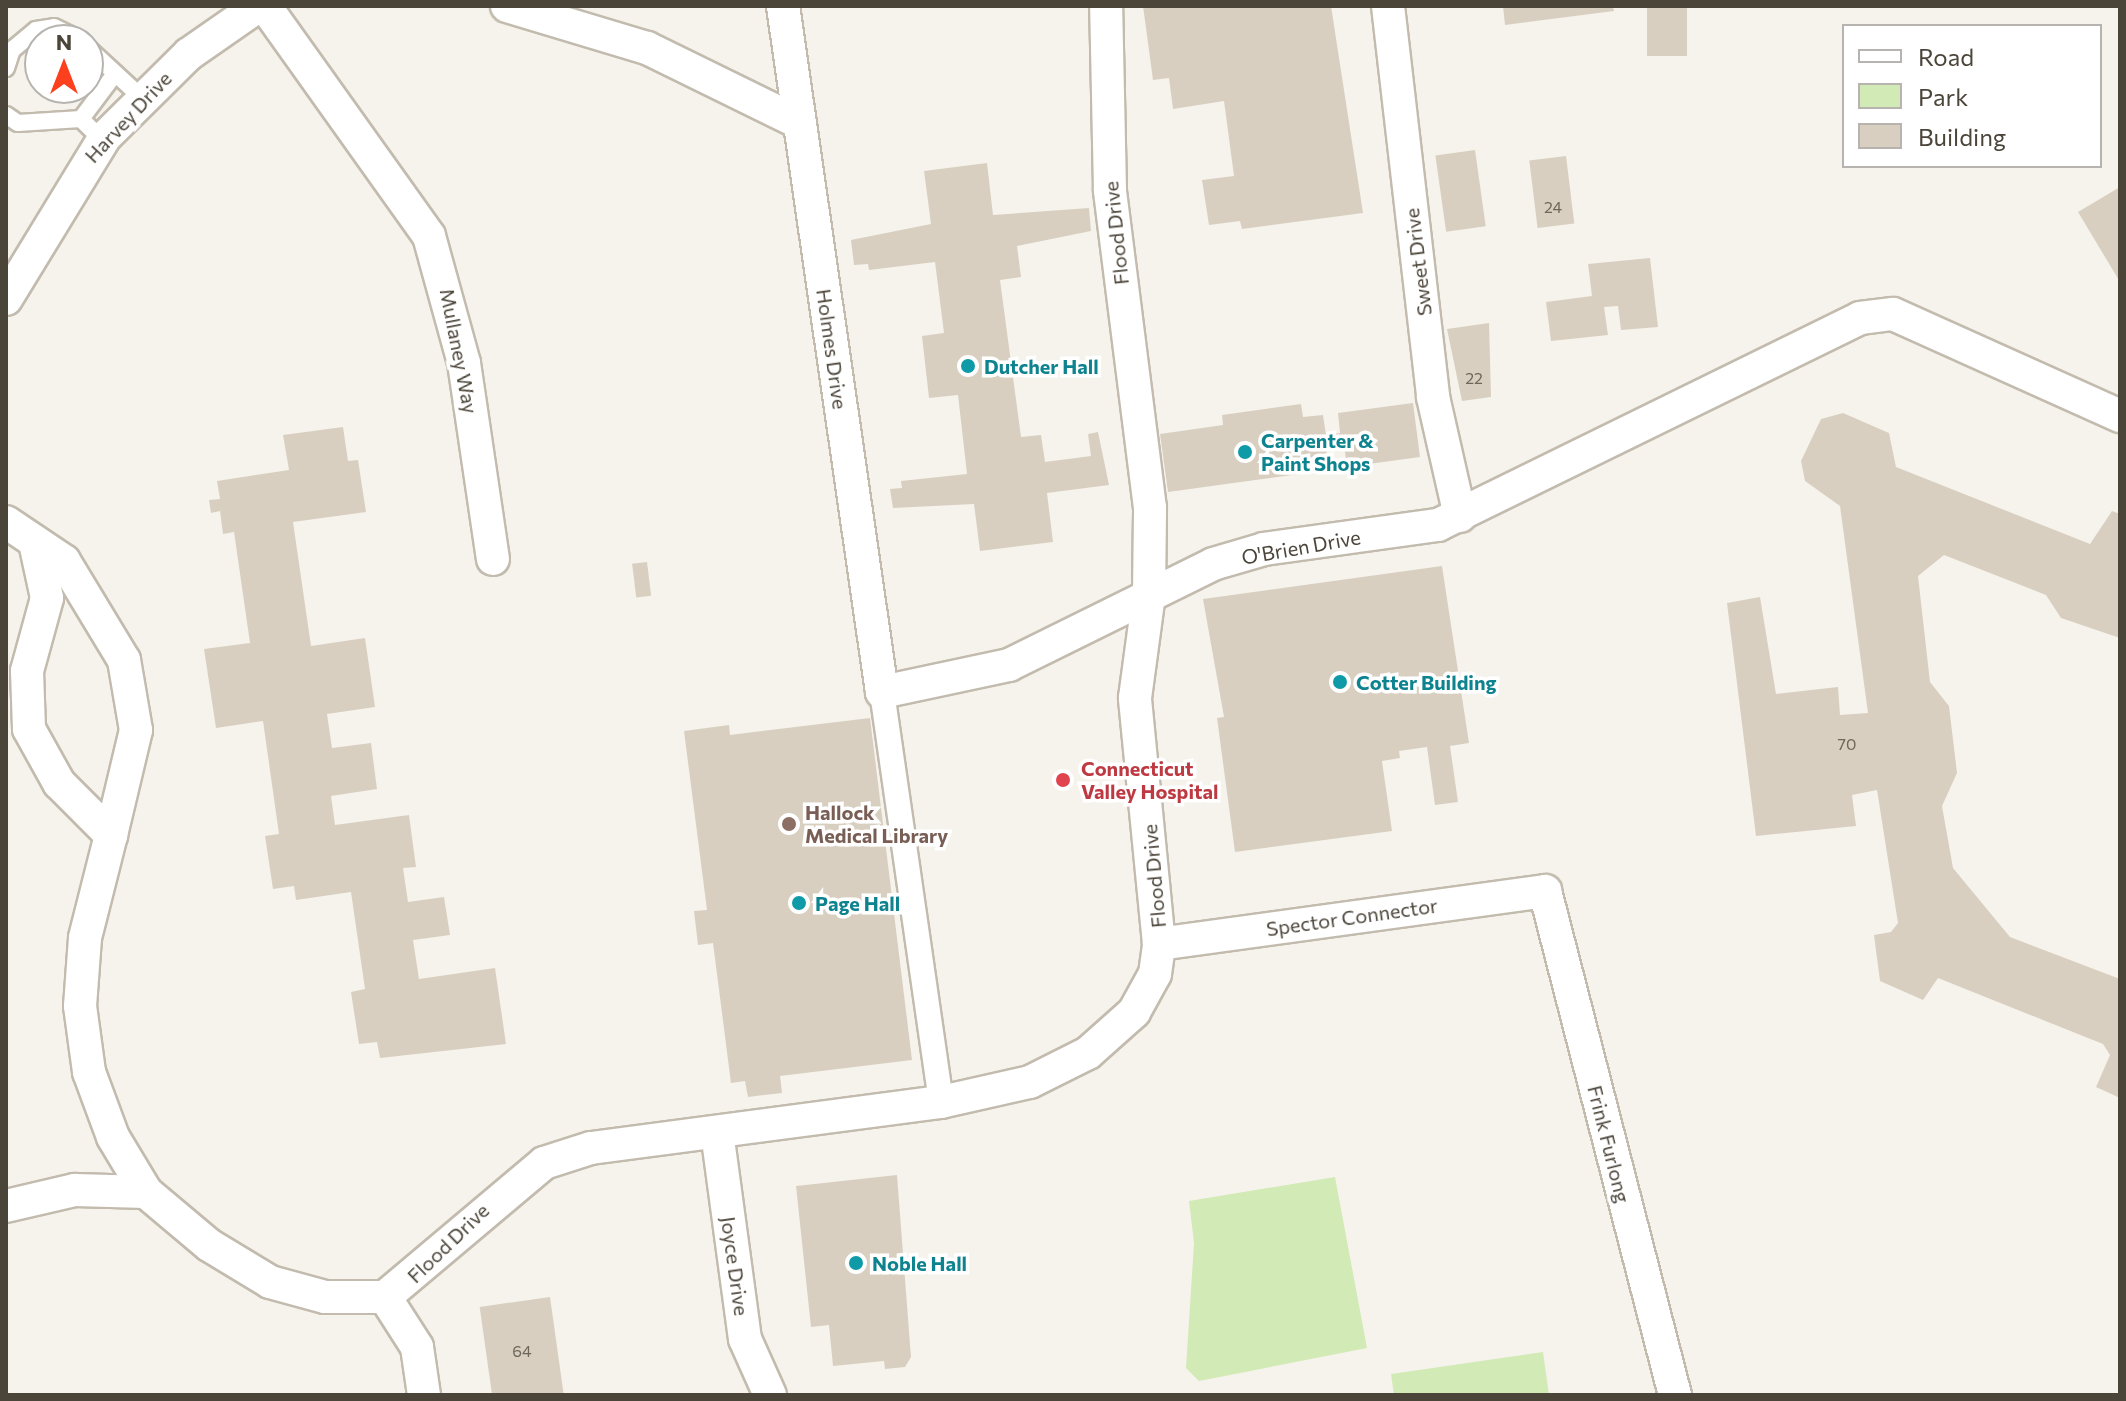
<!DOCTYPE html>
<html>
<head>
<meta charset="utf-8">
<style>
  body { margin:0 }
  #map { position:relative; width:2126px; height:1401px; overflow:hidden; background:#f6f3ec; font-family:Commissioner,sans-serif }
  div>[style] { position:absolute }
  .green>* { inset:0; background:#d2eab5 }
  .building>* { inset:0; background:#d8cfc1; transform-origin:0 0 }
  .roads { filter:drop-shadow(2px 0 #c2bbae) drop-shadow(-2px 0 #c2bbae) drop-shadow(0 2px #c2bbae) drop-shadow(0 -2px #c2bbae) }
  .service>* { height:16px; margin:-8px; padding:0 8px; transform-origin:8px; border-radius:8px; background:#fff }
  .pedestrian>* { height:24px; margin:-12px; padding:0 12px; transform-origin:12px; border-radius:12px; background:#fff }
  .minor>* { height:32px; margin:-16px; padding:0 16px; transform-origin:16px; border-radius:16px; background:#fff }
  .dots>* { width:22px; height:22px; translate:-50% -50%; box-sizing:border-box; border:4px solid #fff; border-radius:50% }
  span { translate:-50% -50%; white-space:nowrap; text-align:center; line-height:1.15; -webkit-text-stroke:7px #fff; paint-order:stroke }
  .number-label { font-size:16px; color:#6e675b }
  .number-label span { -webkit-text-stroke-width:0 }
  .street-label { font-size:20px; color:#4b4439 }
  .culture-label { font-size:20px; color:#0d838f; font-weight:700 }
  .left { translate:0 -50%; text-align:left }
  .health-label { font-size:20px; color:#be3a42; font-weight:700 }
  .education-label { font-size:20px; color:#785e54; font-weight:700 }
  .frame { position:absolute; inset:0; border:8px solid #4b4439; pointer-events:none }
  .legend { position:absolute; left:1842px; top:24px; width:260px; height:144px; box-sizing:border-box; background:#fff; border:2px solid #b7b4b0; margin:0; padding:10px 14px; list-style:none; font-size:24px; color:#4b4439 }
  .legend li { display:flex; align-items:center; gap:16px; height:40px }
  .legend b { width:40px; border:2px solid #b7b4b0 }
  .north { position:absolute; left:24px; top:24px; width:80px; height:80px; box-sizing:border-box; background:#fff; border:2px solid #b7b4b0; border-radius:50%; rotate:0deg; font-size:22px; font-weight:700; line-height:32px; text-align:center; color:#4b4439 }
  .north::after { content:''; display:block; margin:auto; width:28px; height:36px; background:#fc3f1d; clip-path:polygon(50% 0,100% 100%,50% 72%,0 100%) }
</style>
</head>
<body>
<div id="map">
  <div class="green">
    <div style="clip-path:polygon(1335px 1177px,1367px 1348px,1199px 1381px,1186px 1368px,1194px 1243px,1189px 1201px)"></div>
    <div style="clip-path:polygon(1543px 1352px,1549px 1395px,1394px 1395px,1391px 1374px)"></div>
  </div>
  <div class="building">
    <div style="clip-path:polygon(1143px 6px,1331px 6px,1363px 213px,1242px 229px,1240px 221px,1209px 225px,1202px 180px,1234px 176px,1224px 101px,1173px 109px,1169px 78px,1153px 80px)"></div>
    <div style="clip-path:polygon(1503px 6px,1613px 6px,1614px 11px,1505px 25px)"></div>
    <div style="left:1647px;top:6px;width:40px;height:50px"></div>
    <div style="left:1475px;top:150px;width:77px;height:40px;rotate:82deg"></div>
    <div style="left:1566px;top:156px;width:68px;height:37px;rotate:83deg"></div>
    <div style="clip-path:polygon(987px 163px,993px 215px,1089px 208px,1091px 231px,1017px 246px,1021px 277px,1000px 280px,1021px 437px,1041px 435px,1045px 462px,1091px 456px,1088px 434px,1098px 432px,1109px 485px,1047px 493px,1053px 542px,980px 551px,974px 504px,893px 508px,890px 489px,902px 488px,901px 481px,967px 474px,958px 395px,929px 398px,922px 336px,944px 333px,935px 262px,869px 270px,868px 264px,854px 265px,851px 240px,931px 224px,924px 171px)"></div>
    <div style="clip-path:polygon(2120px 187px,2120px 282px,2078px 212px)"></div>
    <div style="clip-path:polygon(1650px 258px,1658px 327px,1621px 330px,1618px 306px,1604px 307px,1608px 335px,1551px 341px,1546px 302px,1592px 296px,1588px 264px)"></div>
    <div style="clip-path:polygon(1489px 323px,1491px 397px,1462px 401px,1447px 329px)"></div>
    <div style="clip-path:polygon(1413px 403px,1420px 457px,1347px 467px,1344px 445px,1326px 447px,1329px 470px,1168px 492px,1160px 434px,1223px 425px,1222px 415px,1301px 404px,1303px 417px,1323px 415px,1326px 435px,1340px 433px,1338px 413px)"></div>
    <div style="clip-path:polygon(1843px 413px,1889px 433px,1896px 467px,2090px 544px,2112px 511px,2120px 514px,2120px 638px,2061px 618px,2046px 595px,1944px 555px,1918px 576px,1930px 682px,1949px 706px,1957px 773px,1942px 806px,1953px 868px,2010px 937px,2120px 979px,2120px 1098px,2096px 1087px,2110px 1055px,2103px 1044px,1938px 978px,1923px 1000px,1880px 981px,1874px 935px,1891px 932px,1898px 923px,1877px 790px,1852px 795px,1856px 826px,1756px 836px,1727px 603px,1760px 597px,1776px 694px,1838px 687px,1840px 715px,1868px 713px,1840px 506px,1805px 481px,1801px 461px,1821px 419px)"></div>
    <div style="clip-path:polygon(343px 427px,348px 461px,358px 460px,366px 512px,293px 522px,311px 646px,365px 638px,375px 707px,327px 714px,332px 748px,371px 743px,377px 789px,331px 796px,335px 825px,409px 815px,416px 867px,403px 868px,408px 902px,444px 897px,450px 935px,413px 940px,419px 979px,495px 968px,506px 1044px,380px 1058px,377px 1042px,359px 1044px,351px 992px,365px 989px,351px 892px,296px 900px,294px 886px,273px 889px,265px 836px,279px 834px,263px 721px,216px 728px,204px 649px,250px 643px,234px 532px,223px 534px,220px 511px,211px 513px,209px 500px,220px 499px,217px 481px,289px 470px,283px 435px)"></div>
    <div style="left:647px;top:562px;width:34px;height:15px;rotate:83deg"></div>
    <div style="clip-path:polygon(1442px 566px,1469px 743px,1450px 746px,1458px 802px,1435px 805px,1427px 747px,1399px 751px,1400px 758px,1382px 761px,1392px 831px,1235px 852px,1217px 718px,1224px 717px,1203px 599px)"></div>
    <div style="clip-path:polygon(870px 718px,912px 1060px,780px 1076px,782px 1093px,748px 1097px,745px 1081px,731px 1083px,713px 943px,698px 945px,694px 911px,707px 910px,684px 731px,729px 725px,730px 735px)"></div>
    <div style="clip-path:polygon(897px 1175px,911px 1357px,905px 1367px,885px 1369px,884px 1361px,833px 1366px,829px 1325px,811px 1327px,796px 1186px)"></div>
    <div style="left:550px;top:1297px;width:99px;height:71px;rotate:82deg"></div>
  </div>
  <div class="roads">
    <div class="service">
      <div style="left:88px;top:48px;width:72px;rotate:42.8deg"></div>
      <div style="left:6px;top:68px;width:19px;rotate:-72deg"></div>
      <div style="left:12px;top:50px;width:31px;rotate:-40deg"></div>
      <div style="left:36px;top:30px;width:18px;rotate:-9deg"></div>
      <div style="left:54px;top:27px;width:30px;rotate:26deg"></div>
      <div style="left:6px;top:115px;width:14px;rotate:34deg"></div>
      <div style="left:18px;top:123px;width:63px;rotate:-3.6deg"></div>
      <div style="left:81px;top:119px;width:30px;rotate:45deg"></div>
      <div style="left:81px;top:119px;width:55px;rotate:-53.1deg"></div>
    </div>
    <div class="pedestrian">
      <div style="left:882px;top:692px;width:414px;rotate:81.8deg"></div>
    </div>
    <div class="minor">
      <div style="left:265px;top:6px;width:282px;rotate:54.5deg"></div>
      <div style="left:429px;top:236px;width:132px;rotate:74.6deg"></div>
      <div style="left:464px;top:363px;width:198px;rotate:81.6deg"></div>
      <div style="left:507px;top:6px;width:146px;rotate:16.7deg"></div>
      <div style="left:647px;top:48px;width:170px;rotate:26.1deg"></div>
      <div style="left:783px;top:6px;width:693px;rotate:81.79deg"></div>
      <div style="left:882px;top:692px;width:130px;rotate:-12deg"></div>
      <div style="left:1009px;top:665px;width:228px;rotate:-26.3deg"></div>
      <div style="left:1213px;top:564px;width:53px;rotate:-16.4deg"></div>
      <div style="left:1264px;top:549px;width:176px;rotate:-7.9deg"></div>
      <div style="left:1438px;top:525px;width:470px;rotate:-26.1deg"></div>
      <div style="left:1860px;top:318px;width:33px;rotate:-7deg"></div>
      <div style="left:1893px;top:314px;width:249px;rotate:24.2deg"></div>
      <div style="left:1388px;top:6px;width:394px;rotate:83.4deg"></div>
      <div style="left:1433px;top:397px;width:122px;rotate:77.2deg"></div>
      <div style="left:6px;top:299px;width:190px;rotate:-58.6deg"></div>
      <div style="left:105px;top:137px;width:118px;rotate:-44.7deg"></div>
      <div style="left:189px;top:54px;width:84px;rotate:-34.8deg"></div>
      <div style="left:6px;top:522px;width:70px;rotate:33.9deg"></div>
      <div style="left:64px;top:561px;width:116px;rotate:58.8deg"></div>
      <div style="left:124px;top:660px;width:71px;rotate:80.3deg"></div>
      <div style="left:136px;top:730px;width:108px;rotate:103.4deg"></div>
      <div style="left:36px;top:547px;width:52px;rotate:77.8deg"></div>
      <div style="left:47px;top:598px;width:76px;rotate:105.3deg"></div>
      <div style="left:27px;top:671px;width:58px;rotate:88deg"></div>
      <div style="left:29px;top:729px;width:62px;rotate:60.9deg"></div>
      <div style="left:59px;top:783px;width:74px;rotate:45deg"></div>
      <div style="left:111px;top:835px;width:106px;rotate:104.2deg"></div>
      <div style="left:85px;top:938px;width:68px;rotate:94.2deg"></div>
      <div style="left:80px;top:1006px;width:67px;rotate:82.2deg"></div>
      <div style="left:89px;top:1072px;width:69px;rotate:69.7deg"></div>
      <div style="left:113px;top:1137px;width:64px;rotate:59deg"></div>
      <div style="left:146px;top:1192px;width:82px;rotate:40.1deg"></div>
      <div style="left:209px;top:1245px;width:71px;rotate:31.2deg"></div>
      <div style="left:270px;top:1282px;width:57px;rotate:15.3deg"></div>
      <div style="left:325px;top:1297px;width:60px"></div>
      <div style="left:385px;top:1297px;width:59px;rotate:57.4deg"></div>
      <div style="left:417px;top:1347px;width:49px;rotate:81.7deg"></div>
      <div style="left:1159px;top:944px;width:390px;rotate:-7.8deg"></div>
      <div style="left:1545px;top:891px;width:520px;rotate:75.54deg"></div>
      <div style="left:717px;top:1132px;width:209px;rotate:82.3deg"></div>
      <div style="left:745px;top:1339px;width:61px;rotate:65.9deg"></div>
      <div style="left:6px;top:1206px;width:71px;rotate:-13.1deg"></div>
      <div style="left:75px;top:1190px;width:71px;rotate:1.6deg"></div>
      <div style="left:385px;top:1297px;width:208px;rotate:-40.1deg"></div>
      <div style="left:544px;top:1163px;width:49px;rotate:-17.7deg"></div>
      <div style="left:591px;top:1148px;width:353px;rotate:-7.5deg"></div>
      <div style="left:941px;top:1102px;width:91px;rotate:-12.7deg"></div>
      <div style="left:1030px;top:1082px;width:65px;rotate:-26.6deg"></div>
      <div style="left:1088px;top:1053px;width:62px;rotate:-41.7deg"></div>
      <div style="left:1134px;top:1012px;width:43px;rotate:-61.1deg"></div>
      <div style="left:1155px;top:974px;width:30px;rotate:-82deg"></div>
      <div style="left:1159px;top:944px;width:247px;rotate:-95.6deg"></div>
      <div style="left:1135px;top:698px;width:105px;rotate:-82.3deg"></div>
      <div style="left:1149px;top:594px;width:86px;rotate:-89.3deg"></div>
      <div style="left:1150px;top:508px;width:321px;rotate:-97.2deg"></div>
      <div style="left:1110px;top:190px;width:184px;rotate:-91.2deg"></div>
    </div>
  </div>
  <div class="dots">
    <div style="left:968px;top:366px;background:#0f9aa8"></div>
    <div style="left:1245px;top:452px;background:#0f9aa8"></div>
    <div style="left:1340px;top:682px;background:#0f9aa8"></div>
    <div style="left:1063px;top:780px;background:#e0444e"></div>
    <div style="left:789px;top:824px;background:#8d6e63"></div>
    <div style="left:799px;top:903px;background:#0f9aa8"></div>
    <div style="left:856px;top:1263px;background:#0f9aa8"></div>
  </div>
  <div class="number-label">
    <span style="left:1553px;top:207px">24</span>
    <span style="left:1474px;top:378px">22</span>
    <span style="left:1847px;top:744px">70</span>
    <span style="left:522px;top:1351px">64</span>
  </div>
  <div class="street-label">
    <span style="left:128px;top:117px;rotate:-47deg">Harvey Drive</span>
    <span style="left:1116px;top:233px;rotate:-96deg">Flood Drive</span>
    <span style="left:1418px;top:262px;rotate:-97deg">Sweet Drive</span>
    <span style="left:832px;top:349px;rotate:82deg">Holmes Drive</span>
    <span style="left:459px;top:351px;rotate:79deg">Mullaney Way</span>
    <span style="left:1301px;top:547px;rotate:-10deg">O'Brien Drive</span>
    <span style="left:1154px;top:876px;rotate:-95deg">Flood Drive</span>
    <span style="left:1352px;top:917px;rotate:-8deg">Spector Connector</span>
    <span style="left:1609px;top:1144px;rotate:76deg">Frink Furlong</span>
    <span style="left:448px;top:1243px;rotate:-44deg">Flood Drive</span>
    <span style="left:735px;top:1266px;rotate:82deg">Joyce Drive</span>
  </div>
  <div class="culture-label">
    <span class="left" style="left:984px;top:366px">Dutcher Hall</span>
    <span class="left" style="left:1261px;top:452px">Carpenter &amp;<br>Paint Shops</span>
    <span class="left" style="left:1356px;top:682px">Cotter Building</span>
    <span class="left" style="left:815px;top:903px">Page Hall</span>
    <span class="left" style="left:872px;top:1263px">Noble Hall</span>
  </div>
  <div class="health-label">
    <span class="left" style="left:1081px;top:780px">Connecticut<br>Valley Hospital</span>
  </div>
  <div class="education-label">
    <span class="left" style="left:805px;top:824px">Hallock<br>Medical Library</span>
  </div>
  <div class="frame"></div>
  <ul class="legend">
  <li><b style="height:10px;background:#fff"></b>Road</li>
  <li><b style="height:22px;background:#d2eab5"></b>Park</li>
  <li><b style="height:22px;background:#d8cfc1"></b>Building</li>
  </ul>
  <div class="north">N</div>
</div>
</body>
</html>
